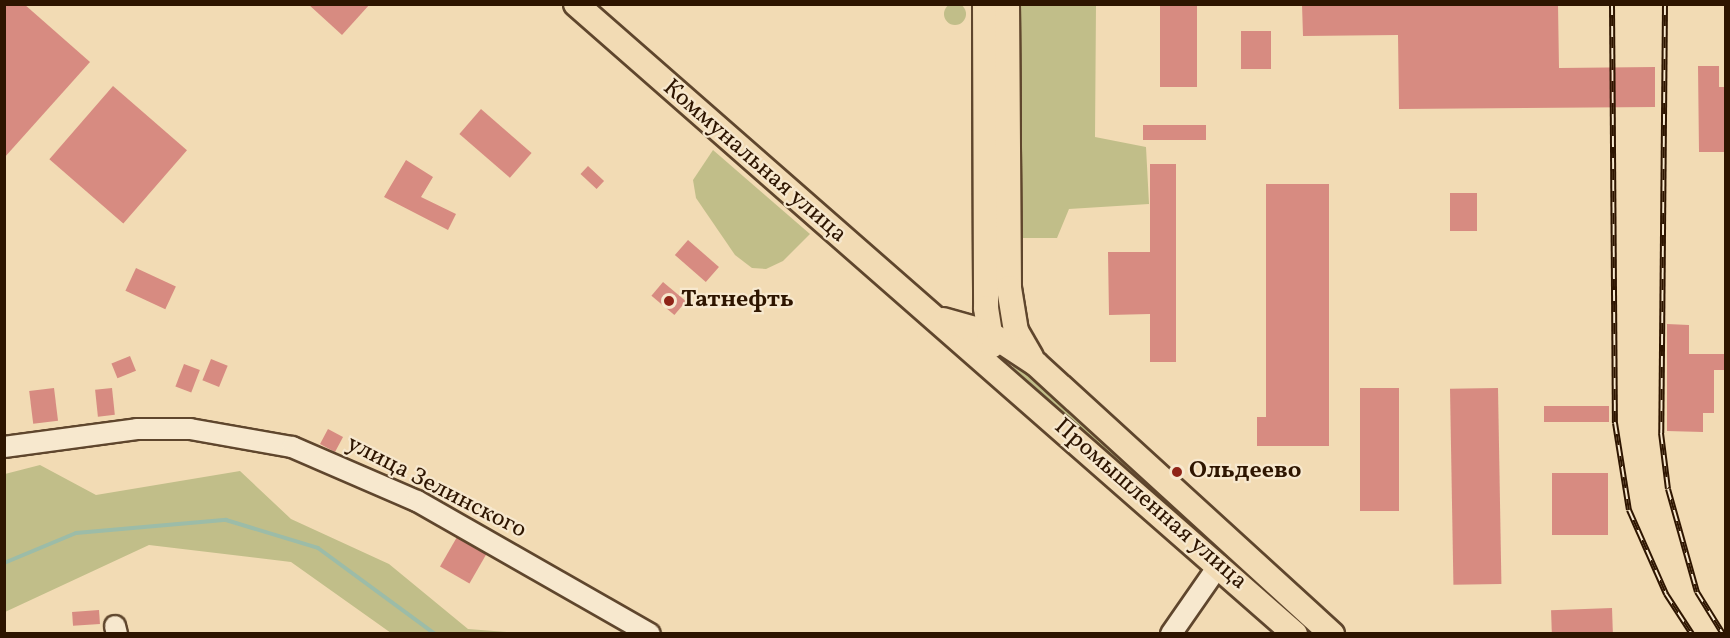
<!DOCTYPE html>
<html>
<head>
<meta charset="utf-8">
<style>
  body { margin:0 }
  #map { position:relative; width:1730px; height:638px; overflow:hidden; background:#f2dbb4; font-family:Vollkorn,serif }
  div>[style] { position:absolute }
  .green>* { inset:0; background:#c1be89; transform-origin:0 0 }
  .round { border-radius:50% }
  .stream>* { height:4px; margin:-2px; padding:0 2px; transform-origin:2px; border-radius:2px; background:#9cbca8 }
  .building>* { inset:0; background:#d78b81; transform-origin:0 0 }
  .roads { filter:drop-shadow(2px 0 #5f462d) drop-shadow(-2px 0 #5f462d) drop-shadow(0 2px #5f462d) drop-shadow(0 -2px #5f462d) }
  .minor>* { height:20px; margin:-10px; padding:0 10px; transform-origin:10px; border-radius:10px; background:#f7e8ce }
  .major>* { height:24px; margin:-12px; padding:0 12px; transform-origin:12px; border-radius:12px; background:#f2dbb4 }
  .rail>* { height:6px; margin-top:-3px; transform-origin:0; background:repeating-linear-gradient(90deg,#f7e8ce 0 11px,#2e1500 0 22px); box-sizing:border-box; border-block:2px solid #2e1500 }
  .dots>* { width:16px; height:16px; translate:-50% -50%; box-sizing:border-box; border:3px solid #f7e8ce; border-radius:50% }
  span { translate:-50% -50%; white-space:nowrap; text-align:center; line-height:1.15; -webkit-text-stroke:4.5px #f7e8ce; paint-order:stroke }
  .street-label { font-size:24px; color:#2e1500 }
  .poi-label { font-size:24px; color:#2e1500; font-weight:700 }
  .left { translate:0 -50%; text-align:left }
  .frame { position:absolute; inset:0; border:6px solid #2e1500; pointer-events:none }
</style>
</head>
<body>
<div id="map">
  <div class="green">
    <div class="round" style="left:944px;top:3px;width:22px;height:22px"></div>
    <div style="clip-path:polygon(1018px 5px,1096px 5px,1095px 137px,1146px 147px,1149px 204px,1069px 209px,1057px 238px,1018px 238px)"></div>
    <div style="clip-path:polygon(713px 150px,810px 234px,783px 261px,766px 269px,752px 268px,735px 255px,696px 198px,693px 180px)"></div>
    <div style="left:1018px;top:361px;width:264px;height:8px;rotate:42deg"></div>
    <div style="clip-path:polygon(40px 465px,96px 495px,240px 471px,291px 519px,389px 564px,468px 629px,518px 633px,391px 633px,291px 562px,149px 545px,5px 612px,5px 474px)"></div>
  </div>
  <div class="stream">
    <div style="left:4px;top:563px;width:78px;rotate:-22.6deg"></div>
    <div style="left:76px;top:533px;width:151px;rotate:-5deg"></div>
    <div style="left:226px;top:520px;width:96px;rotate:16.9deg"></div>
    <div style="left:318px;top:548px;width:145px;rotate:36.3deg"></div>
  </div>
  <div class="building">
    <div style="clip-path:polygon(4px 4px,24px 4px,90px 62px,4px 158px)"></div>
    <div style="clip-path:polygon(308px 4px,370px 4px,342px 35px)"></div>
    <div style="left:1160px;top:4px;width:37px;height:83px"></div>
    <div style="clip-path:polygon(1302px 4px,1558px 4px,1559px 68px,1655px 67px,1655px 107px,1399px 109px,1398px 35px,1303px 36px)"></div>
    <div style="left:1241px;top:31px;width:30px;height:38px"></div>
    <div style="clip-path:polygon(1698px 66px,1719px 66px,1719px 87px,1725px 87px,1725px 152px,1699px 152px)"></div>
    <div style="left:113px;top:86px;width:98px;height:97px;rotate:41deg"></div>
    <div style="left:481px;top:109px;width:67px;height:33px;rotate:41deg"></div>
    <div style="left:1143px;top:125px;width:63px;height:15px"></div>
    <div style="clip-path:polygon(406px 160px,433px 177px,421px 197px,456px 214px,448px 230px,384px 197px)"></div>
    <div style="clip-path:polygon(1150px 164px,1176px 164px,1176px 362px,1150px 362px,1150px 314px,1109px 315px,1108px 252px,1150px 252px)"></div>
    <div style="left:588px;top:166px;width:22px;height:11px;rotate:43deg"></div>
    <div style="clip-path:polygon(1266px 184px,1329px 184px,1329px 446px,1257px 446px,1257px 417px,1266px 417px)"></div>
    <div style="left:1450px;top:193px;width:27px;height:38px"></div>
    <div style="left:688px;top:240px;width:41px;height:20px;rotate:41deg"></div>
    <div style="left:136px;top:268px;width:44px;height:25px;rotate:25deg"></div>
    <div style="left:663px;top:282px;width:30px;height:18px;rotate:40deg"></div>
    <div style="clip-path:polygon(1667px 324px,1689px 325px,1689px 354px,1725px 354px,1725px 370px,1714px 370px,1714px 413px,1703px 413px,1703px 432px,1667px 431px)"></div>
    <div style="left:130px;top:356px;width:16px;height:20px;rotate:68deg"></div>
    <div style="left:211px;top:359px;width:18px;height:23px;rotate:22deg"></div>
    <div style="left:184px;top:364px;width:17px;height:24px;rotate:21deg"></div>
    <div style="left:54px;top:388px;width:33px;height:25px;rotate:83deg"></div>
    <div style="left:112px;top:388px;width:27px;height:17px;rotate:84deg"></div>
    <div style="left:1360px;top:388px;width:39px;height:123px"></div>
    <div style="left:1498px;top:388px;width:196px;height:48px;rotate:89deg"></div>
    <div style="left:1544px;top:406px;width:65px;height:16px"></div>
    <div style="left:328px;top:429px;width:17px;height:17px;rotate:28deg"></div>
    <div style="left:1552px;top:473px;width:56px;height:62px"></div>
    <div style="left:457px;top:537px;width:34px;height:34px;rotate:30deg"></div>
    <div style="left:1612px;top:608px;width:25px;height:61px;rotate:88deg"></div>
    <div style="left:99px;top:610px;width:14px;height:27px;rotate:86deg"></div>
  </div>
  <div class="roads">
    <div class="minor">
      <div style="left:4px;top:447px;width:134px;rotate:-7.7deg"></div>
      <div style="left:137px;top:429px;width:53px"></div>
      <div style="left:190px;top:429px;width:104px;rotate:10deg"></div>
      <div style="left:292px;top:447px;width:136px;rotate:23.4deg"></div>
      <div style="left:417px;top:501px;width:268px;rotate:29.7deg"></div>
      <div style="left:115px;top:626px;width:8px;rotate:76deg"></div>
      <div style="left:1171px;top:634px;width:84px;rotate:-55.2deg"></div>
    </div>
    <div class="major">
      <div style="left:576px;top:4px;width:956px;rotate:41.23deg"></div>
      <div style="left:985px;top:4px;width:304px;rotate:89.8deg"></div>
      <div style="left:986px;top:308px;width:38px;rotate:81deg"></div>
      <div style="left:1007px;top:4px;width:284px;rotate:89.6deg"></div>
      <div style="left:1009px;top:288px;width:44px;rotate:80.8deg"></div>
      <div style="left:1016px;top:331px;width:30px;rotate:60deg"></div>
      <div style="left:943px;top:320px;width:48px;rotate:15.8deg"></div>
      <div style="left:989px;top:333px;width:56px;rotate:33.4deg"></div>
      <div style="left:1036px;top:364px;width:401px;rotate:42.4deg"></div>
    </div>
  </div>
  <div class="rail">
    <div style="left:1612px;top:4px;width:419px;rotate:89.6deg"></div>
    <div style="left:1615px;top:423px;width:88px;rotate:80.9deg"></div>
    <div style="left:1629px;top:510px;width:92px;rotate:66.2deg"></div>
    <div style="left:1666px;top:594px;width:48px;rotate:57deg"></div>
    <div style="left:1665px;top:4px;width:429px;rotate:90.5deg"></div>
    <div style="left:1661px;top:433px;width:56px;rotate:82.9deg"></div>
    <div style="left:1668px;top:489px;width:107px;rotate:74.3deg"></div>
    <div style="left:1697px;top:592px;width:49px;rotate:58.2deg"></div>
  </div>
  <div class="dots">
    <div style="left:669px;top:301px;background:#8f2418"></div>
    <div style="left:1177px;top:472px;background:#8f2418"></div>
  </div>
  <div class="street-label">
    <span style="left:754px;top:162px;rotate:41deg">Коммунальная улица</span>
    <span style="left:436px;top:488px;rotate:27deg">улица Зелинского</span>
    <span style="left:1150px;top:505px;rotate:41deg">Промышленная улица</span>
  </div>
  <div class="poi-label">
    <span class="left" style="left:681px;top:301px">Татнефть</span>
    <span class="left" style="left:1189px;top:472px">Ольдеево</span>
  </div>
  <div class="frame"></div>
</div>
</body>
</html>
